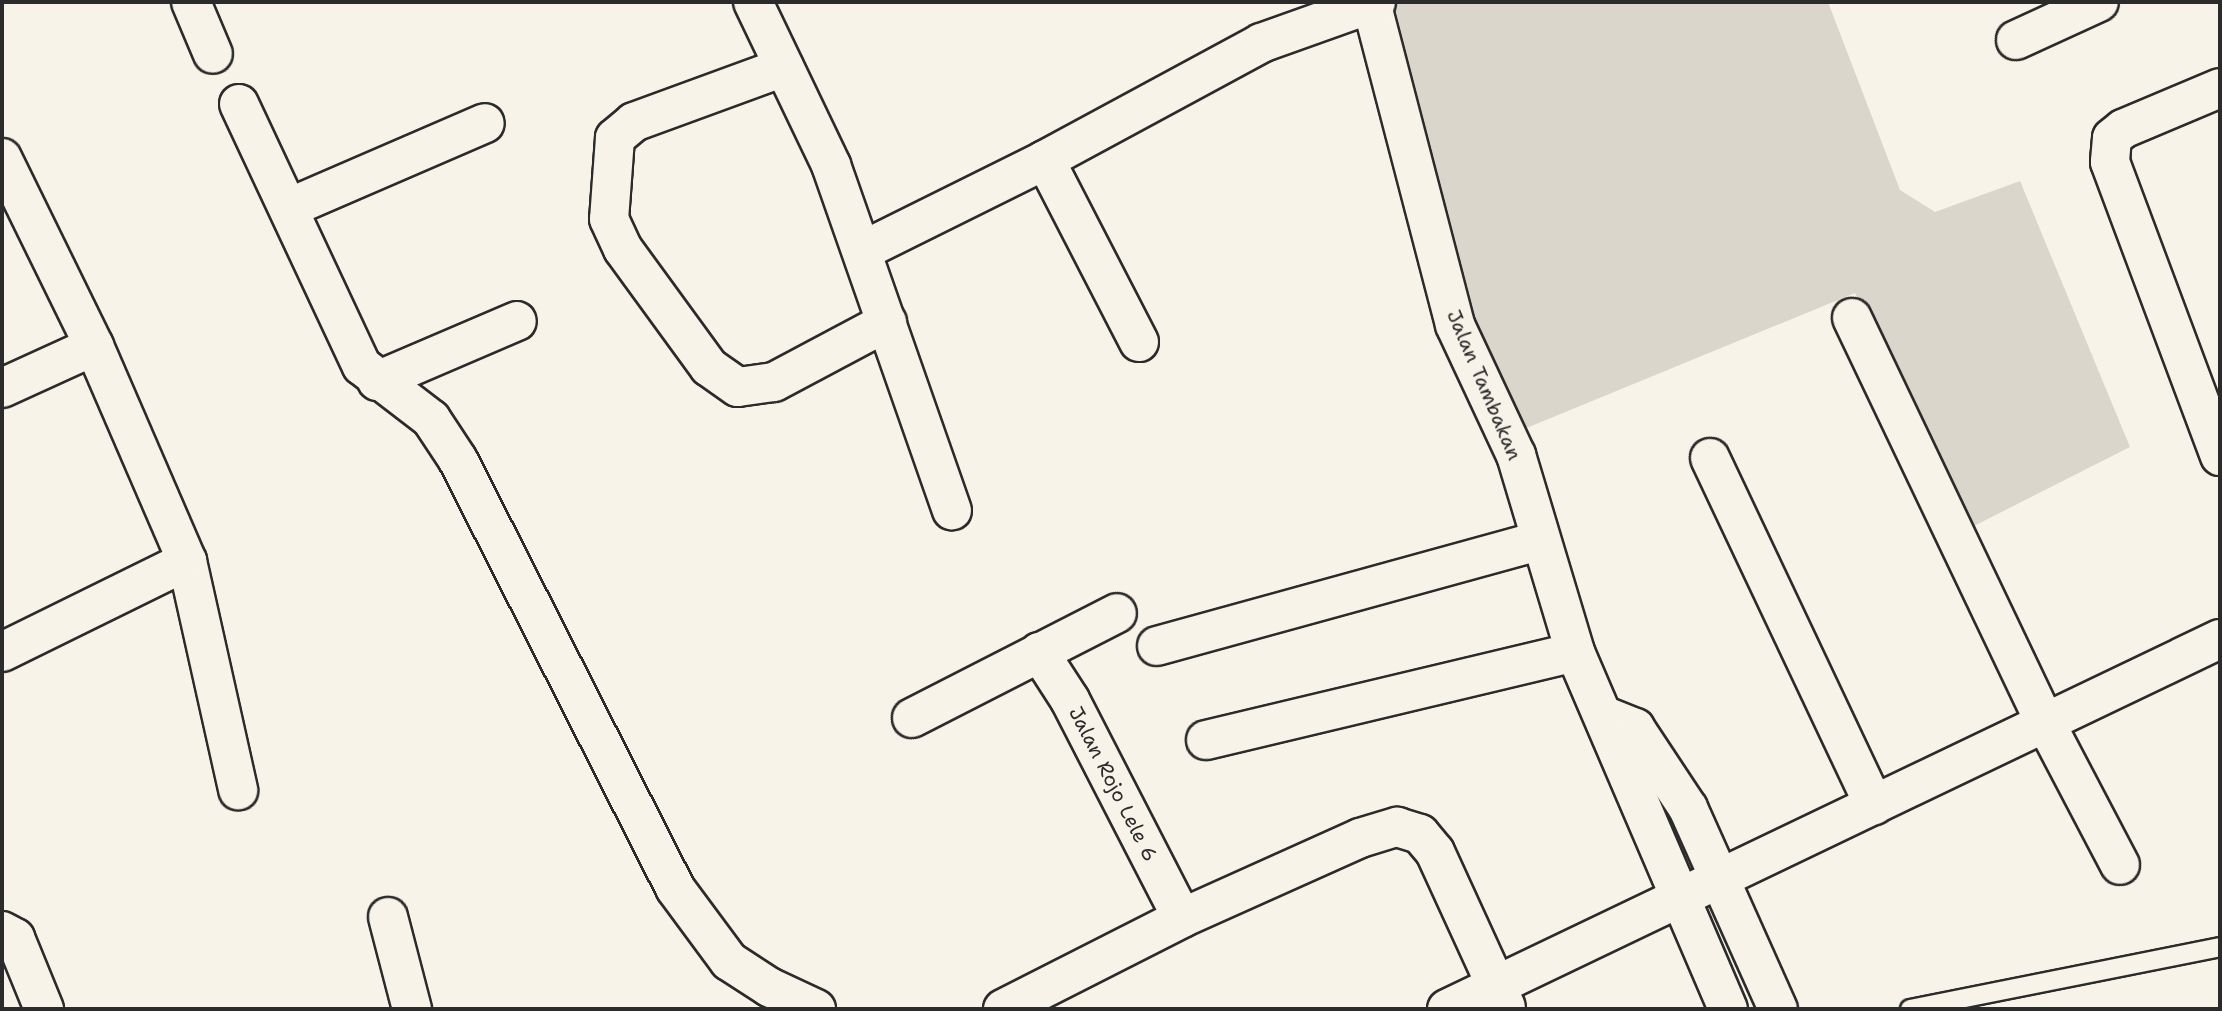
<!DOCTYPE html>
<html>
<head>
<meta charset="utf-8">
<style>
  body { margin:0 }
  #map { position:relative; width:2222px; height:1011px; overflow:hidden; background:#f7f3e8; font-family:"Shantell Sans",sans-serif }
  div>[style] { position:absolute }
  .green>* { inset:0; background:#dad6cc }
  .roads { filter:drop-shadow(2px 0 #2b2b2b) drop-shadow(-2px 0 #2b2b2b) drop-shadow(0 2px #2b2b2b) drop-shadow(0 -2px #2b2b2b) }
  .service>* { height:18px; margin:-9px; padding:0 9px; transform-origin:9px; border-radius:9px; background:#f7f3e8 }
  .minor>* { height:38px; margin:-19px; padding:0 19px; transform-origin:19px; border-radius:19px; background:#f7f3e8 }
  span { translate:-50% -50%; white-space:nowrap; text-align:center; line-height:1.15; -webkit-text-stroke:7px #f7f3e8; paint-order:stroke }
  .street-label { font-size:20px; color:#2b2b2b }
  .frame { position:absolute; inset:0; border:4px solid #2b2b2b; pointer-events:none }
</style>
</head>
<body>
<div id="map">
  <div class="green">
    <div style="clip-path:polygon(1400px 2px,1828px 2px,1900px 190px,1935px 212px,2020px 181px,2130px 447px,1966px 530px,1855px 293px,1519px 431px,1472px 345px,1379px 9px)"></div>
  </div>
  <div class="roads">
    <div class="service">
      <div style="left:1910px;top:1009px;width:316px;rotate:-11.3deg"></div>
    </div>
    <div class="minor">
      <div style="left:191px;top:2px;width:56px;rotate:67.1deg"></div>
      <div style="left:753px;top:2px;width:181px;rotate:64.4deg"></div>
      <div style="left:831px;top:165px;width:366px;rotate:70.7deg"></div>
      <div style="left:1371px;top:2px;width:334px;rotate:75.4deg"></div>
      <div style="left:1455px;top:325px;width:144px;rotate:64.9deg"></div>
      <div style="left:1516px;top:455px;width:206px;rotate:73.3deg"></div>
      <div style="left:1575px;top:652px;width:388px;rotate:66.8deg"></div>
      <div style="left:2016px;top:40px;width:91px;rotate:-24.6deg"></div>
      <div style="left:784px;top:67px;width:160px;rotate:159.9deg"></div>
      <div style="left:634px;top:122px;width:25px;rotate:140deg"></div>
      <div style="left:615px;top:138px;width:81px;rotate:94.2deg"></div>
      <div style="left:609px;top:219px;width:33px;rotate:65deg"></div>
      <div style="left:623px;top:249px;width:146px;rotate:53.9deg"></div>
      <div style="left:709px;top:367px;width:35px;rotate:35deg"></div>
      <div style="left:738px;top:387px;width:36px;rotate:-8deg"></div>
      <div style="left:774px;top:382px;width:128px;rotate:-28deg"></div>
      <div style="left:2220px;top:88px;width:105px;rotate:157.1deg"></div>
      <div style="left:2123px;top:129px;width:14px;rotate:141deg"></div>
      <div style="left:2112px;top:138px;width:24px;rotate:95deg"></div>
      <div style="left:2110px;top:162px;width:314px;rotate:69.5deg"></div>
      <div style="left:239px;top:104px;width:289px;rotate:64.9deg"></div>
      <div style="left:362px;top:366px;width:87px;rotate:37.5deg"></div>
      <div style="left:431px;top:419px;width:49px;rotate:56.6deg"></div>
      <div style="left:458px;top:460px;width:480px;rotate:63.1deg"></div>
      <div style="left:675px;top:888px;width:91px;rotate:53.5deg"></div>
      <div style="left:729px;top:961px;width:48px;rotate:33deg"></div>
      <div style="left:769px;top:987px;width:52px;rotate:25.1deg"></div>
      <div style="left:2px;top:158px;width:209px;rotate:63.9deg"></div>
      <div style="left:94px;top:346px;width:234px;rotate:66.6deg"></div>
      <div style="left:187px;top:561px;width:235px;rotate:77.4deg"></div>
      <div style="left:291px;top:207px;width:211px;rotate:-23.4deg"></div>
      <div style="left:862px;top:251px;width:204px;rotate:-26.4deg"></div>
      <div style="left:1852px;top:318px;width:450px;rotate:64.5deg"></div>
      <div style="left:2046px;top:724px;width:159px;rotate:62.3deg"></div>
      <div style="left:1139px;top:342px;width:205px;rotate:-117.3deg"></div>
      <div style="left:1045px;top:160px;width:246px;rotate:-28.4deg"></div>
      <div style="left:1261px;top:43px;width:122px;rotate:-19.6deg"></div>
      <div style="left:377px;top:381px;width:152px;rotate:-23.2deg"></div>
      <div style="left:2px;top:388px;width:101px;rotate:-24.5deg"></div>
      <div style="left:1710px;top:458px;width:384px;rotate:64.7deg"></div>
      <div style="left:1157px;top:646px;width:395px;rotate:-15.4deg"></div>
      <div style="left:2px;top:652px;width:206px;rotate:-26.2deg"></div>
      <div style="left:1039px;top:652px;width:57px;rotate:57.1deg"></div>
      <div style="left:1070px;top:700px;width:245px;rotate:62.8deg"></div>
      <div style="left:1603px;top:715px;width:35px;rotate:22deg"></div>
      <div style="left:1635px;top:728px;width:96px;rotate:56.5deg"></div>
      <div style="left:1688px;top:808px;width:220px;rotate:65.9deg"></div>
      <div style="left:912px;top:718px;width:230px;rotate:-27.1deg"></div>
      <div style="left:1206px;top:740px;width:379px;rotate:-13.4deg"></div>
      <div style="left:388px;top:917px;width:95px;rotate:75.4deg"></div>
      <div style="left:2px;top:931px;width:15px;rotate:28deg"></div>
      <div style="left:15px;top:938px;width:77px;rotate:67.8deg"></div>
      <div style="left:1003px;top:1009px;width:201px;rotate:-26.9deg"></div>
      <div style="left:1182px;top:918px;width:195px;rotate:-24.2deg"></div>
      <div style="left:1360px;top:838px;width:39px;rotate:-17deg"></div>
      <div style="left:1397px;top:827px;width:24px;rotate:17deg"></div>
      <div style="left:1420px;top:834px;width:23px;rotate:50deg"></div>
      <div style="left:1435px;top:852px;width:170px;rotate:65.4deg"></div>
      <div style="left:1447px;top:1009px;width:857px;rotate:-25.58deg"></div>
    </div>
  </div>
  <div class="street-label">
    <span style="left:1484px;top:385px;rotate:67deg">Jalan Tambakan</span>
    <span style="left:1113px;top:784px;rotate:63deg">Jalan Rojo Lele 6</span>
  </div>
  <div class="frame"></div>
</div>
</body>
</html>
